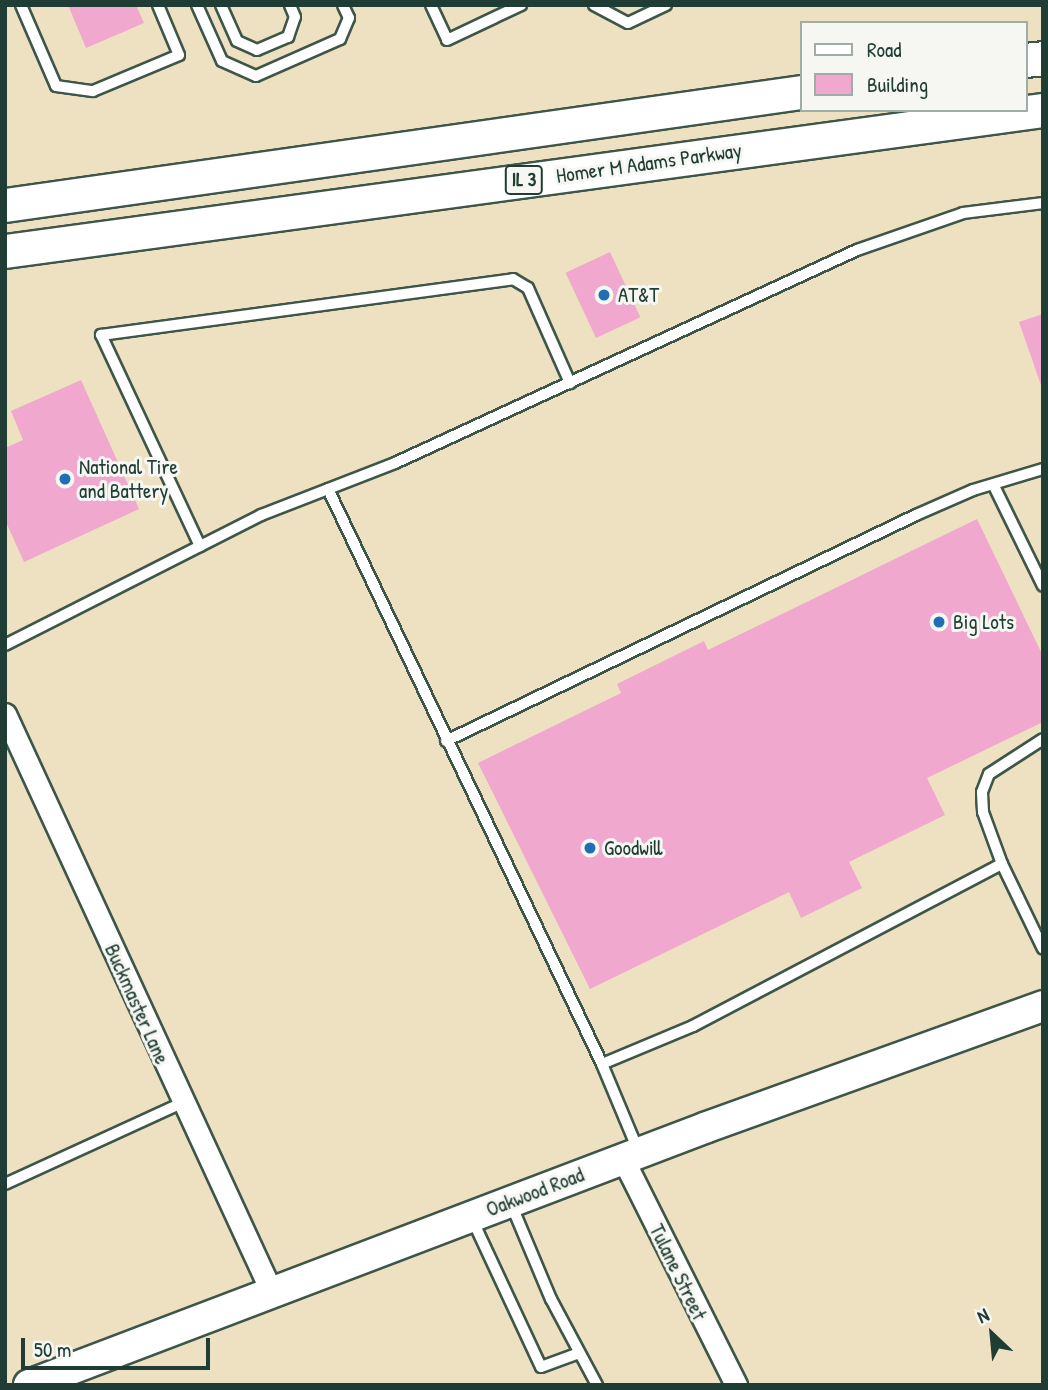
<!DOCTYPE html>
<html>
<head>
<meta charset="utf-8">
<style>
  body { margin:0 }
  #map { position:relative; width:1048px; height:1390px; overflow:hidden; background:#ede1c2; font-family:"Patrick Hand",sans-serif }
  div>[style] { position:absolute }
  .building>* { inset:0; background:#f0a8ce; transform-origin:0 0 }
  .roads { filter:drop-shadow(2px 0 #3e5649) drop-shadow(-2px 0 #3e5649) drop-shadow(0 2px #3e5649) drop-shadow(0 -2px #3e5649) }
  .lane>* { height:10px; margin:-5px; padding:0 5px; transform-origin:5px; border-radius:5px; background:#fff }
  .street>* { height:21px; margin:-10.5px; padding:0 10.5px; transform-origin:10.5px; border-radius:10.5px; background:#fff }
  .secondary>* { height:30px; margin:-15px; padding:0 15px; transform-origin:15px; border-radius:15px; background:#fff }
  .primary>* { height:33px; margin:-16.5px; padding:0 16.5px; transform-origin:16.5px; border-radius:16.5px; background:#fff }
  .dots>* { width:19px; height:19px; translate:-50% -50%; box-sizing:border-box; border:4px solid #f6f6f2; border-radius:50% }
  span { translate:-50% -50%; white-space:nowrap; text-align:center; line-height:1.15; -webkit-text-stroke:6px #f6f6f2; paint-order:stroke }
  .shield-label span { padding:2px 5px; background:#f6f6f2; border:2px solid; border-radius:5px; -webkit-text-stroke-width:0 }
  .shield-label { font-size:19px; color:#1f3d34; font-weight:700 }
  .street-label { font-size:21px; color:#1f3d34 }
  .poi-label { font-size:21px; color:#1f3d34 }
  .left { translate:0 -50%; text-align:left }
  .frame { position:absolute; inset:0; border:7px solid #1f3d34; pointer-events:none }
  .legend { position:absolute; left:800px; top:21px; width:228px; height:91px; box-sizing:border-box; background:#f6f6f2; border:2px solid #a0aca6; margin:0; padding:9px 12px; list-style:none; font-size:21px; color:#1f3d34 }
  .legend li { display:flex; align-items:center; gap:14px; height:35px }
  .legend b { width:35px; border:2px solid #a0aca6 }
  .north { position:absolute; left:957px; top:1299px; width:70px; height:70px; -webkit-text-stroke:5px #f6f6f2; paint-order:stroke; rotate:334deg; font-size:19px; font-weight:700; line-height:28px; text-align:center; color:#1f3d34 }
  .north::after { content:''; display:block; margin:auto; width:24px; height:32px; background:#1f3d34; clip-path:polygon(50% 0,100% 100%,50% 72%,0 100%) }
  .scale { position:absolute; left:21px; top:1338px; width:189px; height:32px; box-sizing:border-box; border:4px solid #1f3d34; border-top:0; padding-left:9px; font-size:21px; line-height:24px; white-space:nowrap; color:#1f3d34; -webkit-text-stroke:5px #f6f6f2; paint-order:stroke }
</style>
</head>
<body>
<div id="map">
  <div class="building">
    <div style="clip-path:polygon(68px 5px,136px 5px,144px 23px,86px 48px)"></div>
    <div style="left:610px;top:252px;width:72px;height:49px;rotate:65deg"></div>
    <div style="clip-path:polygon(1043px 314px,1043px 388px,1042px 388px,1019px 322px)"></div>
    <div style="clip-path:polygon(81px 380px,139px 509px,24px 562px,5px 520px,5px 448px,23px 440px,11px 411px)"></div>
    <div style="clip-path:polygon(977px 519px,1043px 656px,1043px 722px,927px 778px,945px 815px,849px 862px,862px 888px,801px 918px,789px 892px,590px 989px,478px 763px,621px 693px,617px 684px,704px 641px,708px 650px)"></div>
  </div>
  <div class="roads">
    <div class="lane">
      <div style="left:21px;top:5px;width:88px;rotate:66.6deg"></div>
      <div style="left:56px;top:86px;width:37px;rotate:8deg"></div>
      <div style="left:93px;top:91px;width:93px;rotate:-22.7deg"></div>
      <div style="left:179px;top:55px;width:54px;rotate:-112.8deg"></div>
      <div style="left:197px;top:5px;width:61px;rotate:65.9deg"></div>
      <div style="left:222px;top:61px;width:37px;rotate:24deg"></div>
      <div style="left:256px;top:76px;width:92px;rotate:-23.8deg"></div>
      <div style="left:340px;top:39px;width:23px;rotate:-67deg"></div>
      <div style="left:349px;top:18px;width:14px;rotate:-115deg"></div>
      <div style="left:221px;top:5px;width:39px;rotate:66deg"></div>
      <div style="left:237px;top:41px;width:22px;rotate:24deg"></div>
      <div style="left:257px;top:50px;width:34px;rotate:-23deg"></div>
      <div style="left:288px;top:37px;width:21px;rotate:-71deg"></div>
      <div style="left:295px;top:17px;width:13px;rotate:-113deg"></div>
      <div style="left:431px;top:5px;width:38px;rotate:65deg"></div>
      <div style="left:447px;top:40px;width:82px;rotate:-25.3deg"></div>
      <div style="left:594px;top:5px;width:38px;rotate:28deg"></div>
      <div style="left:628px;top:23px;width:42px;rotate:-25.3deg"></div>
      <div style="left:994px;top:486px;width:111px;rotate:63.9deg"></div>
      <div style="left:328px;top:489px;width:637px;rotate:64.52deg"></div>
      <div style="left:602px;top:1064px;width:99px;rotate:-22.7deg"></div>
      <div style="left:693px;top:1026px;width:349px;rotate:-27.7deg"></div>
      <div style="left:1002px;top:864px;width:94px;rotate:64.2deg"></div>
      <div style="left:200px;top:546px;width:233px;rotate:-115.1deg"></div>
      <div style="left:101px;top:335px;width:416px;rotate:-7.7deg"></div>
      <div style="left:513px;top:279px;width:17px;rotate:31deg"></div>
      <div style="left:528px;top:288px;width:104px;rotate:66.1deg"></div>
      <div style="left:5px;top:645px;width:287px;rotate:-26.9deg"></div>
      <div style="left:261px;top:515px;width:144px;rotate:-21.2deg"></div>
      <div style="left:395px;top:463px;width:509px;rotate:-24.75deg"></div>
      <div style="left:857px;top:250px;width:112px;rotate:-19.2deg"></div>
      <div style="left:963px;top:213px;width:81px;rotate:-7.1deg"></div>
      <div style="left:446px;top:741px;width:522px;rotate:-25.68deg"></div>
      <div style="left:916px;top:515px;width:62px;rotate:-23.7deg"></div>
      <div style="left:973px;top:490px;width:73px;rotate:-16.7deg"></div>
      <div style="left:1002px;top:864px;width:55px;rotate:-110.1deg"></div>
      <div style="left:983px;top:812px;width:20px;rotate:-93deg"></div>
      <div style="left:982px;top:792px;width:19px;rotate:-69deg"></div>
      <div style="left:989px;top:774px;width:64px;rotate:-32.9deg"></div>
      <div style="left:602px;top:1064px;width:93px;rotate:67.3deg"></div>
      <div style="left:5px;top:1184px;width:195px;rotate:-24.6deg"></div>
      <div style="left:511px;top:1204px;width:103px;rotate:67.2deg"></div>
      <div style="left:551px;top:1299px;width:98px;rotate:61.9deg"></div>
      <div style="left:472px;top:1219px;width:163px;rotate:65deg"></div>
      <div style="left:541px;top:1367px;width:40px;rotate:-20.2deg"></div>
    </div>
    <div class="street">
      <div style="left:5px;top:714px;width:638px;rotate:65.24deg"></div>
      <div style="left:623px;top:1159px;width:253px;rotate:63.4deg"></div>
    </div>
    <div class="secondary">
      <div style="left:29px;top:1385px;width:725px;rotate:-20.83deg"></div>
      <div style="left:707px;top:1127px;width:357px;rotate:-19.8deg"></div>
    </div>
    <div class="primary">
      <div style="left:1025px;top:60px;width:18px;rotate:-6deg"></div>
      <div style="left:5px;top:205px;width:804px;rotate:-8.08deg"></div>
      <div style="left:5px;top:251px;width:1048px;rotate:-7.74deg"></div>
    </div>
  </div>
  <div class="dots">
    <div style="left:604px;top:295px;background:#1f6fb2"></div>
    <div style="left:65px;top:479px;background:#1f6fb2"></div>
    <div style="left:939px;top:622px;background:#1f6fb2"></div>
    <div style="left:590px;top:848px;background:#1f6fb2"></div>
  </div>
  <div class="shield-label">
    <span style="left:524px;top:180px">IL 3</span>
  </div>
  <div class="street-label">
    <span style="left:649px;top:163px;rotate:-8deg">Homer M Adams Parkway</span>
    <span style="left:137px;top:1004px;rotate:66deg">Buckmaster Lane</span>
    <span style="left:535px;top:1192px;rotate:-21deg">Oakwood Road</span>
    <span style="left:678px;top:1272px;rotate:64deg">Tulane Street</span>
  </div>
  <div class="poi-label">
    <span class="left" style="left:618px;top:295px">AT&amp;T</span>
    <span class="left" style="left:79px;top:479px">National Tire<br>and Battery</span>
    <span class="left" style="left:953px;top:622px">Big Lots</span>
    <span class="left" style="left:604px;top:848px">Goodwill</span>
  </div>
  <div class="frame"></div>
  <ul class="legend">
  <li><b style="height:9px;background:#fff"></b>Road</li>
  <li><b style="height:19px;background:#f0a8ce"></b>Building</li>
  </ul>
  <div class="north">N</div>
  <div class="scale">50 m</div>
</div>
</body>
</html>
